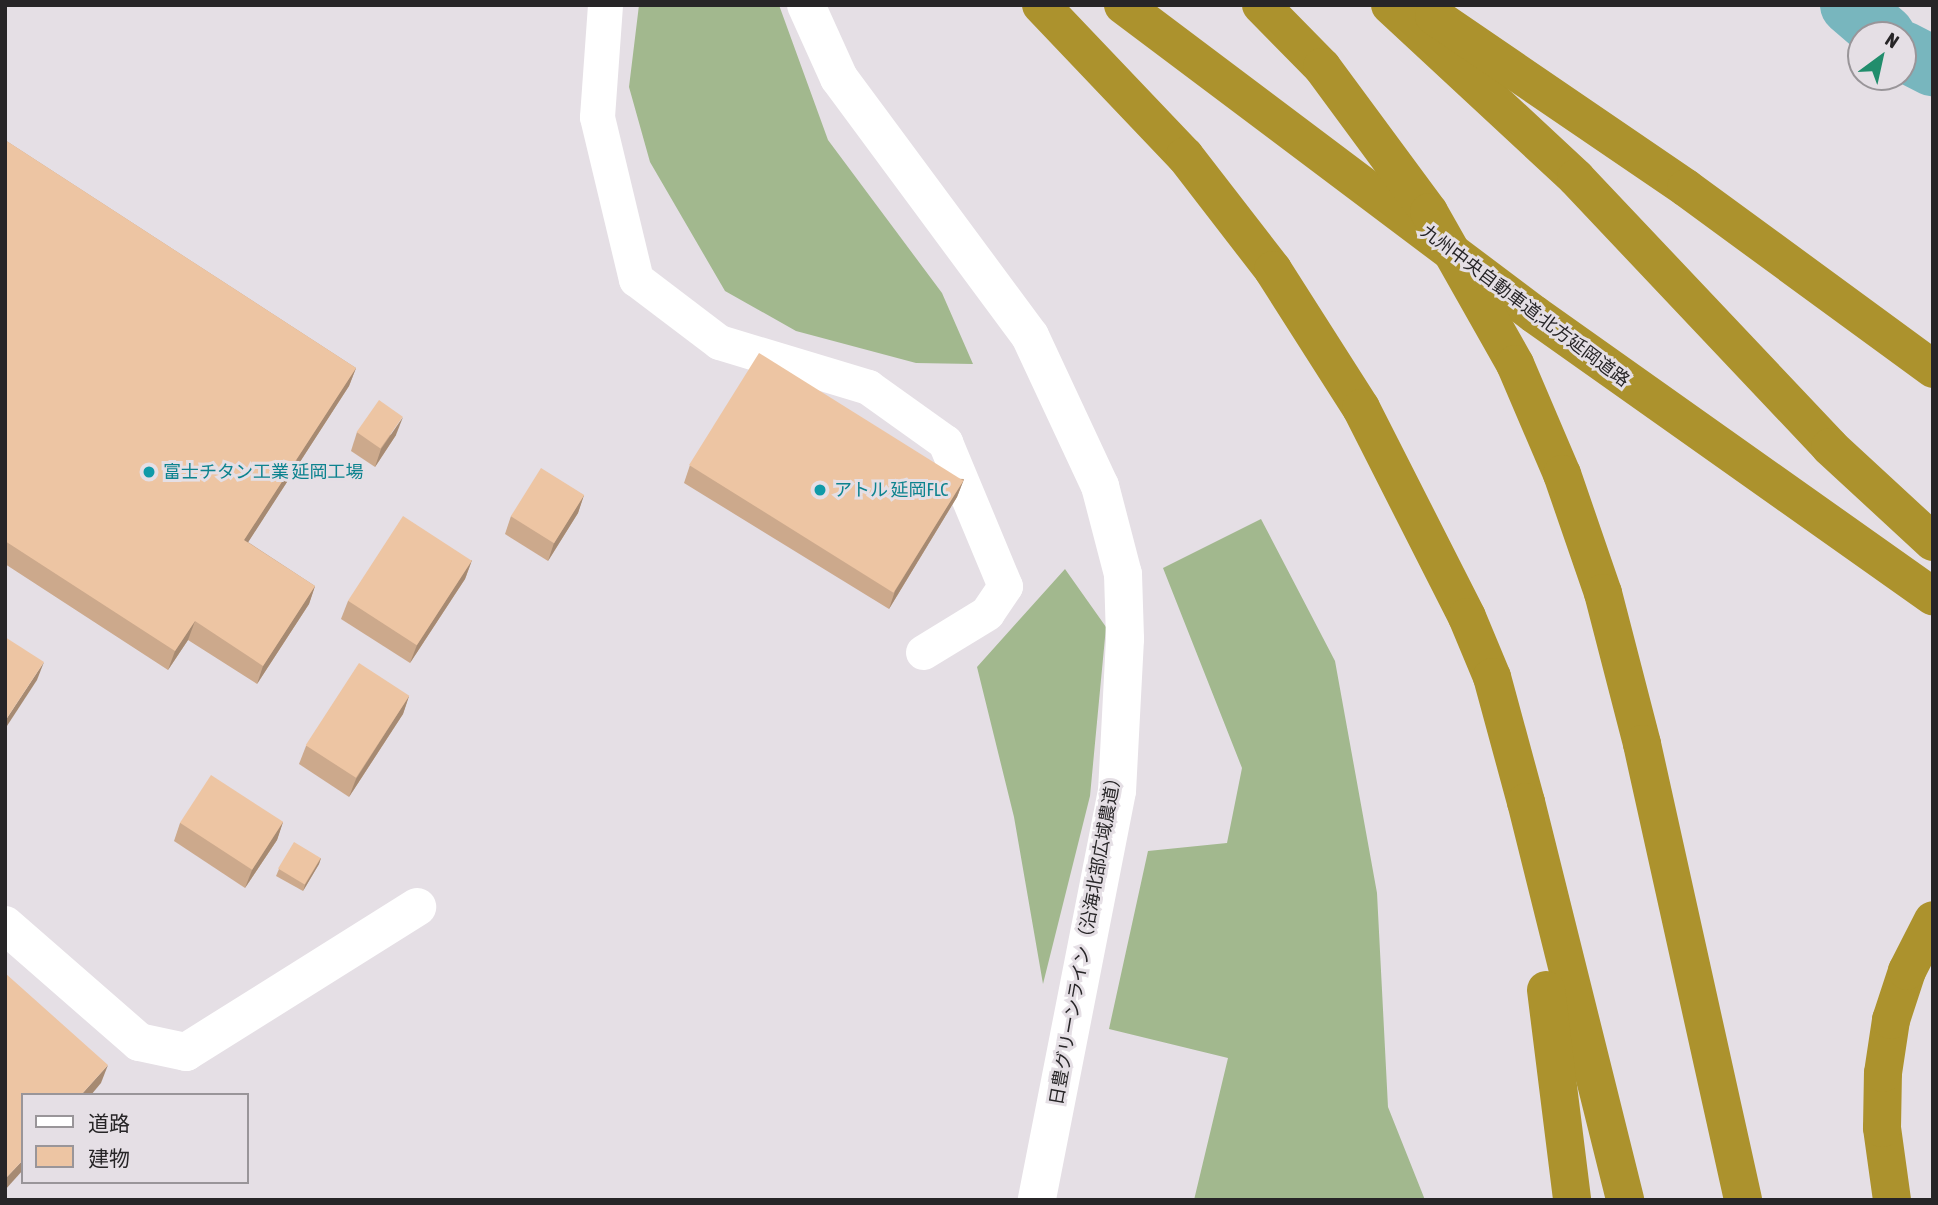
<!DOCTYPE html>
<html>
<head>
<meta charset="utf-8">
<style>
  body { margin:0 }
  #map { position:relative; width:1938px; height:1205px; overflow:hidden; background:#e5dfe5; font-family:"Asap Condensed","Noto Sans JP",sans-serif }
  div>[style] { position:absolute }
  .forest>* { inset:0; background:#a2b88e }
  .river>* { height:60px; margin:-30px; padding:0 30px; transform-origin:30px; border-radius:30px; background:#78b6be }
  .street>* { height:35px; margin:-17.5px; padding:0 17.5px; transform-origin:17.5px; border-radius:17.5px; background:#fff }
  .secondary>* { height:38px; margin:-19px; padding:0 19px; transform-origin:19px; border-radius:19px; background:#fff }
  .highway>* { height:38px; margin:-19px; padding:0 19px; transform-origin:19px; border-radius:19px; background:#ac922d }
  .wall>* { inset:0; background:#cca98c }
  .shaded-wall>* { inset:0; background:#a68a72 }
  .building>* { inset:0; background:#edc5a3; transform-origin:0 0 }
  .dots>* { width:19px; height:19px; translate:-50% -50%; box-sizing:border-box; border:4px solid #e5dfe5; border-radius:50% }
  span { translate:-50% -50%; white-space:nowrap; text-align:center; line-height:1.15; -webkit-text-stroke:6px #e5dfe5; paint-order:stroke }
  .street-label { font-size:18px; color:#272527 }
  .culture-label { font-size:18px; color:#0d838f }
  .left { translate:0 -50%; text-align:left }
  .frame { position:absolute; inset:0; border:7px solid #272527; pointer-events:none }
  .legend { position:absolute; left:21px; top:1093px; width:228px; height:91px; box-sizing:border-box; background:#e5dfe5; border:2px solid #999599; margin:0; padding:9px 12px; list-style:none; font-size:21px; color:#272527 }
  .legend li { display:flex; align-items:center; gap:14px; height:35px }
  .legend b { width:35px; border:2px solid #999599 }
  .north { position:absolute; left:1847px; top:21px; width:70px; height:70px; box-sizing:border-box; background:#e5dfe5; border:2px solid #999599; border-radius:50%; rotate:33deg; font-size:19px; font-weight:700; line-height:28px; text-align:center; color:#272527 }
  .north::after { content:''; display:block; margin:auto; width:24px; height:32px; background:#218d6c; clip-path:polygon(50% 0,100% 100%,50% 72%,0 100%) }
</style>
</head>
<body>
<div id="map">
  <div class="forest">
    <div style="clip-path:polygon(639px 5px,779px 5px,828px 140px,942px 293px,973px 364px,916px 363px,796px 331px,725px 291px,650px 162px,629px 87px)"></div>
    <div style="clip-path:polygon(1261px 519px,1335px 661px,1377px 893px,1388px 1107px,1425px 1200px,1194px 1200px,1228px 1058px,1109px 1029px,1148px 851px,1227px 843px,1242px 768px,1163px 568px)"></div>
    <div style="clip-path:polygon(1065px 569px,1106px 627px,1090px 796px,1043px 984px,1014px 817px,977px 667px)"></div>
  </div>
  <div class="river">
    <div style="left:1850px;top:5px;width:46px;rotate:40.6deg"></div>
    <div style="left:1903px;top:51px;width:34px;rotate:27deg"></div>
  </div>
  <div class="street">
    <div style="left:605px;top:5px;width:112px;rotate:94.1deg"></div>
    <div style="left:597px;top:117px;width:167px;rotate:76.5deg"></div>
    <div style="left:636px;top:279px;width:104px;rotate:37.2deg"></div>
    <div style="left:719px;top:342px;width:156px;rotate:16.8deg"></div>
    <div style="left:868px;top:387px;width:95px;rotate:35.5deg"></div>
    <div style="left:945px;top:442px;width:156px;rotate:67.4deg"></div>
    <div style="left:1005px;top:586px;width:32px;rotate:124deg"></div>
    <div style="left:987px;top:613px;width:75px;rotate:148.6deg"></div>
  </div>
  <div class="secondary">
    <div style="left:806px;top:5px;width:80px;rotate:65.7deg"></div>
    <div style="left:839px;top:78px;width:321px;rotate:53.5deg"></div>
    <div style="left:1030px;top:336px;width:166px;rotate:65deg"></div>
    <div style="left:1100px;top:486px;width:91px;rotate:75.4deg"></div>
    <div style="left:1123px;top:574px;width:65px;rotate:88.2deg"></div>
    <div style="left:1125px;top:639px;width:152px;rotate:93deg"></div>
    <div style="left:1117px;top:791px;width:417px;rotate:101.1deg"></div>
    <div style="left:5px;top:925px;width:178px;rotate:41.1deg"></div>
    <div style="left:139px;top:1042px;width:48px;rotate:12deg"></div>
    <div style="left:186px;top:1052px;width:273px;rotate:-32.1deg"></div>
  </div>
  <div class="highway">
    <div style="left:1041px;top:5px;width:209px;rotate:46.4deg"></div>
    <div style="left:1185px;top:156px;width:144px;rotate:52.3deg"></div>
    <div style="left:1273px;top:270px;width:164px;rotate:57.5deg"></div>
    <div style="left:1361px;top:408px;width:234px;rotate:63.1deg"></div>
    <div style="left:1467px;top:617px;width:65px;rotate:67.4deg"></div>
    <div style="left:1492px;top:677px;width:130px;rotate:74.8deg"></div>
    <div style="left:1526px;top:802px;width:410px;rotate:76deg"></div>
    <div style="left:1123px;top:5px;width:514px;rotate:36.94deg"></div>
    <div style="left:1534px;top:314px;width:489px;rotate:35.3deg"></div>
    <div style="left:1261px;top:5px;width:87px;rotate:45.5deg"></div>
    <div style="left:1322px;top:67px;width:180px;rotate:53.6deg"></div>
    <div style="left:1429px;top:212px;width:175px;rotate:60.5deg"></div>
    <div style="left:1515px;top:364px;width:120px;rotate:66.9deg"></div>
    <div style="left:1562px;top:474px;width:126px;rotate:71deg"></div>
    <div style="left:1603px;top:593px;width:156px;rotate:75.5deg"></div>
    <div style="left:1642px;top:744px;width:467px;rotate:77.5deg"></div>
    <div style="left:1390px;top:5px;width:254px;rotate:42.9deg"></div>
    <div style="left:1576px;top:178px;width:370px;rotate:46.6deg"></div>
    <div style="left:1830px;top:447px;width:140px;rotate:42.7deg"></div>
    <div style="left:1434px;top:16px;width:305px;rotate:34.3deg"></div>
    <div style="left:1686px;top:188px;width:306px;rotate:36.2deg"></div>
    <div style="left:1546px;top:990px;width:212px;rotate:82.9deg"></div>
    <div style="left:1892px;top:1200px;width:73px;rotate:-97.9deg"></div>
    <div style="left:1882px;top:1128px;width:55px;rotate:-89deg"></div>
    <div style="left:1883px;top:1073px;width:54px;rotate:-81.4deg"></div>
    <div style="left:1891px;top:1020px;width:52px;rotate:-71.9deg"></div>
    <div style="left:1907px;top:971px;width:57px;rotate:-63deg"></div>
  </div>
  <div class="wall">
    <div style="clip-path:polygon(5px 140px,356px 368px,349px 386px,248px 542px,315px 586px,309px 604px,257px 684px,188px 640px,168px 670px,5px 564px)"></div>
    <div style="clip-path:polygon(357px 432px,396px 435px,375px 467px,351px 451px)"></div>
    <div style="clip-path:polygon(690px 465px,964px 479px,957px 497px,889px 609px,684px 483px)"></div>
    <div style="clip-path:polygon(584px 495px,578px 513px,548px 561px,505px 534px,511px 516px)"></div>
    <div style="clip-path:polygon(472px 560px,465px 579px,410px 663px,341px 619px,348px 601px)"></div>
    <div style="clip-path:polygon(409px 696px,403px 714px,349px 797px,299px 764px,306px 746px)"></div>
    <div style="clip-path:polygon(283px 822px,277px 840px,245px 888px,174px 841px,180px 823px)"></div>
    <div style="clip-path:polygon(321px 858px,319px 864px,303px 891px,276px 876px,279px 869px)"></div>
  </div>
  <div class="shaded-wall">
    <div style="clip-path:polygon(356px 368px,349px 386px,238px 558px,244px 540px)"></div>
    <div style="clip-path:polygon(403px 417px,396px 435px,375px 467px,381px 449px)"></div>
    <div style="clip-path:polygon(964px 479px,957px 497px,889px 609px,895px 591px)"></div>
    <div style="clip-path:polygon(584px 495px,578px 513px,548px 561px,554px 543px)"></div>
    <div style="clip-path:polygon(472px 560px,465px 579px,410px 663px,417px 645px)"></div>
    <div style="clip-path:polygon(315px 586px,309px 604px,257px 684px,263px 666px)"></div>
    <div style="clip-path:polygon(195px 621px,188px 640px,168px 670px,175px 651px)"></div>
    <div style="clip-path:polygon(44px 662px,37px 680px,5px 729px,5px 724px,7px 718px)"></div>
    <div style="clip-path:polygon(409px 696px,403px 714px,349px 797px,356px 779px)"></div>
    <div style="clip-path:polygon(283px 822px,277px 840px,245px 888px,252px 870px)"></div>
    <div style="clip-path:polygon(321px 858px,319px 864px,303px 891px,305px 885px)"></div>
    <div style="clip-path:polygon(108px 1065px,101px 1083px,91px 1095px,81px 1095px)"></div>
    <div style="clip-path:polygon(23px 1160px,23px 1170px,5px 1190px,5px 1179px)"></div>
  </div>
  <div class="building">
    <div style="clip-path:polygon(5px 140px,356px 368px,244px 540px,315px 586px,263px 666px,195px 621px,175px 651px,5px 541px)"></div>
    <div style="left:759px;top:353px;width:241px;height:132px;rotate:32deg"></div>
    <div style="left:379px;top:400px;width:29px;height:39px;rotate:35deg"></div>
    <div style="left:541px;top:468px;width:51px;height:57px;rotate:32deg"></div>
    <div style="left:403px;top:516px;width:82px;height:101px;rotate:33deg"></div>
    <div style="clip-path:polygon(5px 637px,44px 662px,7px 718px,5px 716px)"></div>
    <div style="left:359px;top:663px;width:60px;height:98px;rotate:33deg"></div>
    <div style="left:211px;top:775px;width:86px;height:57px;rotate:33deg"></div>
    <div style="left:294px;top:842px;width:31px;height:31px;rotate:31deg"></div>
    <div style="clip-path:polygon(5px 973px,108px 1065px,81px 1095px,23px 1095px,23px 1160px,5px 1179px)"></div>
  </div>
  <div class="dots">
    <div style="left:149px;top:472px;background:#0f9aa8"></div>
    <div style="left:820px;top:490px;background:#0f9aa8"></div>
  </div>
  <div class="street-label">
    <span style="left:1525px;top:306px;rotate:37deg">九州中央自動車道;北方延岡道路</span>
    <span style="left:1086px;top:937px;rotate:-80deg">日豊グリーンライン（沿海北部広域農道）</span>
  </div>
  <div class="culture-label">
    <span class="left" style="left:163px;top:472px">富士チタン工業 延岡工場</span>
    <span class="left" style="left:834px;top:490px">アトル 延岡FLC</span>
  </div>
  <div class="frame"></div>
  <ul class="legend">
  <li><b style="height:9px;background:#fff"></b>道路</li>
  <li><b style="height:19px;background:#edc5a3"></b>建物</li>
  </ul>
  <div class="north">N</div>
</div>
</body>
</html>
